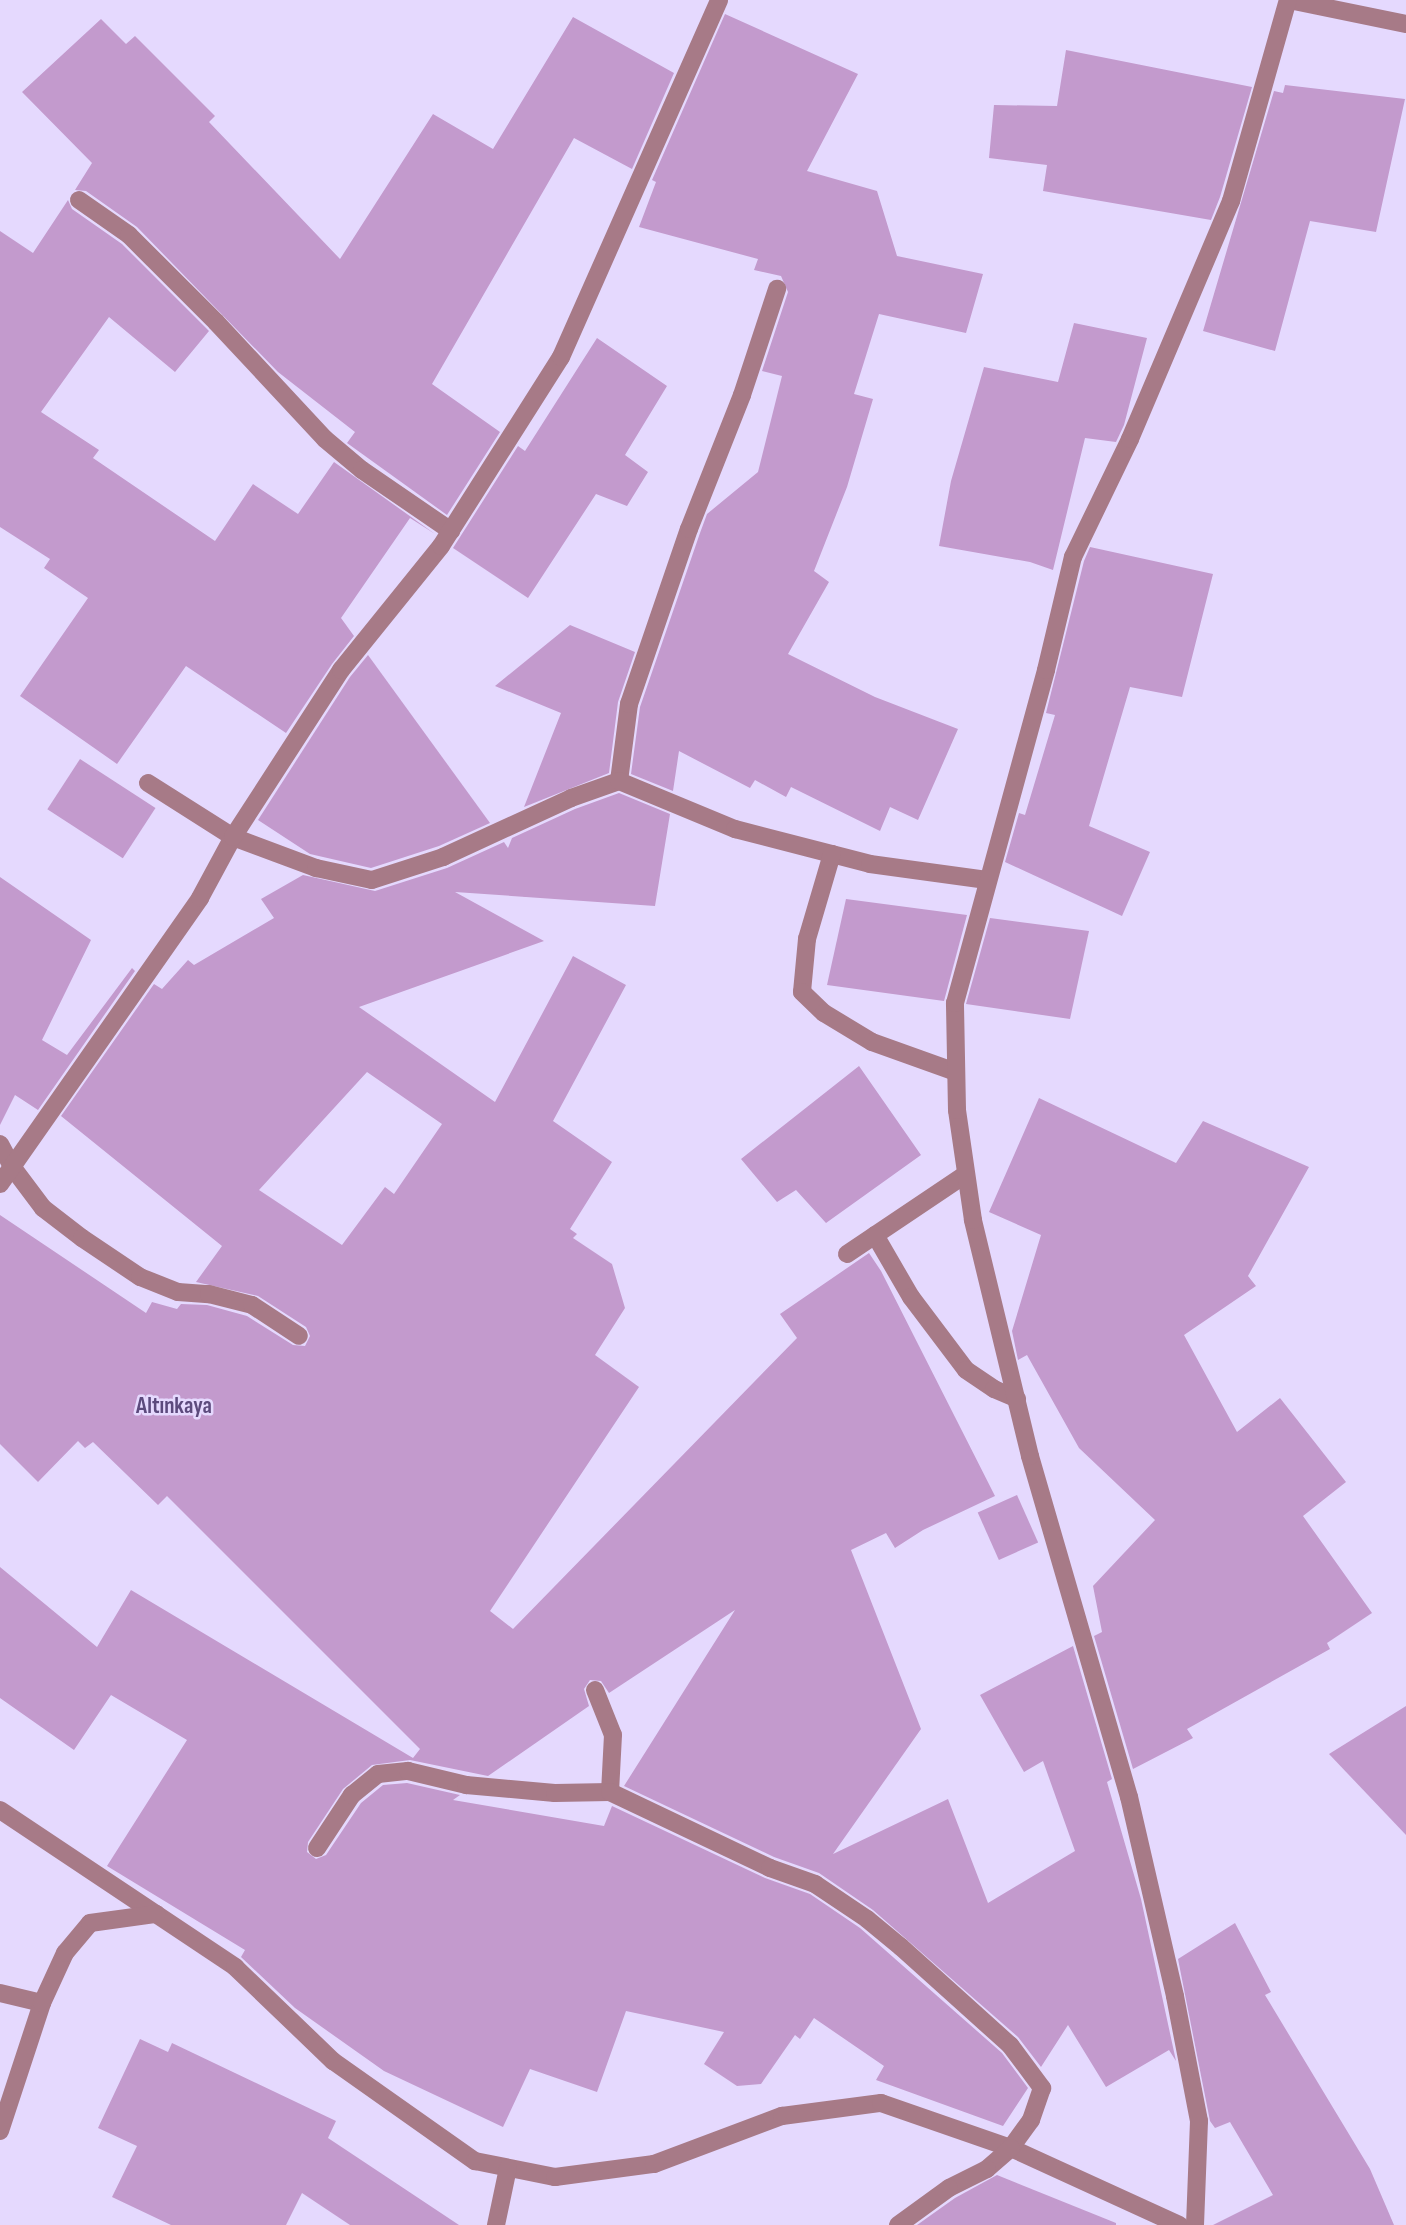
<!DOCTYPE html>
<html>
<head>
<meta charset="utf-8">
<style>
  body { margin:0 }
  #map { position:relative; width:1406px; height:2225px; overflow:hidden; background:#e5d9fe; font-family:"Sofia Sans Condensed",sans-serif }
  div>[style] { position:absolute }
  .building>* { inset:0; background:#c39acd; transform-origin:0 0 }
  .minor>* { height:18px; margin:-9px; padding:0 9px; transform-origin:9px; border-radius:9px; background:#a77a87 }
  span { translate:-50% -50%; white-space:nowrap; text-align:center; line-height:1.15; -webkit-text-stroke:5px #e5d9fe; paint-order:stroke }
  .quarter-label { font-size:23px; color:#5c4a7d; font-weight:700 }
</style>
</head>
<body>
<div id="map">
  <div class="building">
    <div style="clip-path:polygon(725px 14px,858px 74px,807px 171px,877px 191px,897px 256px,983px 274px,966px 333px,879px 314px,854px 394px,873px 399px,847px 487px,814px 571px,829px 582px,788px 654px,875px 697px,958px 729px,918px 820px,890px 807px,880px 831px,791px 787px,786px 797px,755px 780px,750px 788px,679px 751px,673px 791px,631px 774px,640px 707px,700px 533px,707px 514px,758px 472px,782px 376px,762px 371px,788px 292px,781px 276px,754px 270px,758px 259px,639px 227px,656px 182px,652px 180px)"></div>
    <div style="clip-path:polygon(573px 17px,674px 73px,632px 169px,574px 138px,432px 384px,500px 432px,447px 515px,347px 443px,355px 432px,278px 372px,137px 227px,86px 191px,75px 190px,92px 163px,22px 92px,101px 19px,126px 44px,135px 36px,215px 116px,209px 122px,340px 259px,433px 114px,493px 149px)"></div>
    <div style="clip-path:polygon(1066px 50px,1252px 87px,1220px 197px,1211px 220px,1043px 191px,1047px 165px,989px 158px,994px 105px,1057px 106px)"></div>
    <div style="clip-path:polygon(1285px 85px,1405px 99px,1376px 232px,1310px 221px,1275px 351px,1203px 331px,1274px 91px,1283px 93px)"></div>
    <div style="clip-path:polygon(68px 200px,72px 209px,122px 244px,209px 331px,175px 372px,109px 317px,41px 412px,99px 450px,93px 458px,215px 541px,253px 484px,298px 514px,334px 462px,435px 534px,410px 518px,341px 618px,354px 636px,332px 664px,286px 733px,186px 666px,117px 764px,20px 696px,88px 598px,44px 568px,50px 559px,0 527px,0 231px,33px 253px)"></div>
    <div style="clip-path:polygon(1074px 323px,1147px 338px,1124px 425px,1116px 442px,1085px 438px,1053px 570px,1030px 562px,939px 546px,951px 481px,984px 367px,1058px 382px)"></div>
    <div style="clip-path:polygon(597px 338px,667px 386px,625px 455px,648px 472px,627px 506px,596px 494px,528px 598px,453px 548px,518px 446px,525px 451px)"></div>
    <div style="clip-path:polygon(1090px 547px,1213px 574px,1182px 697px,1130px 687px,1089px 826px,1150px 852px,1122px 916px,1005px 862px,1019px 813px,1025px 815px,1055px 715px,1046px 713px,1084px 561px)"></div>
    <div style="clip-path:polygon(570px 625px,635px 652px,618px 702px,609px 773px,524px 807px,561px 713px,495px 686px)"></div>
    <div style="clip-path:polygon(368px 655px,490px 823px,439px 846px,371px 868px,310px 854px,258px 820px,350px 677px)"></div>
    <div style="left:80px;top:759px;width:90px;height:60px;rotate:33deg"></div>
    <div style="clip-path:polygon(evenodd,619px 793px,670px 814px,655px 906px,455px 892px,544px 941px,359px 1007px,495px 1102px,573px 956px,626px 985px,553px 1121px,612px 1162px,570px 1229px,577px 1234px,573px 1238px,612px 1264px,625px 1308px,595px 1355px,639px 1387px,490px 1611px,513px 1629px,797px 1338px,780px 1314px,869px 1253px,881px 1271px,995px 1496px,923px 1530px,895px 1548px,886px 1533px,851px 1550px,921px 1729px,833px 1854px,948px 1799px,988px 1903px,1075px 1851px,1043px 1761px,1024px 1772px,980px 1695px,1073px 1646px,1112px 1779px,1107px 1782px,1141px 1899px,1176px 2061px,1169px 2050px,1106px 2087px,1068px 2025px,1041px 2067px,1018px 2037px,873px 1910px,819px 1873px,774px 1857px,624px 1786px,735px 1610px,609px 1693px,601px 1681px,590px 1680px,584px 1689px,589px 1706px,488px 1776px,410px 1760px,372px 1765px,343px 1789px,308px 1842px,307px 1852px,316px 1859px,326px 1855px,361px 1803px,383px 1785px,407px 1783px,460px 1795px,453px 1800px,604px 1826px,612px 1806px,765px 1878px,810px 1894px,860px 1928px,1002px 2053px,1028px 2088px,1003px 2126px,876px 2080px,884px 2066px,814px 2018px,800px 2039px,795px 2035px,761px 2084px,737px 2086px,704px 2064px,724px 2032px,626px 2011px,597px 2092px,530px 2069px,503px 2127px,384px 2071px,295px 2008px,241px 1957px,245px 1950px,107px 1866px,187px 1740px,111px 1695px,74px 1750px,0 1698px,0 1567px,97px 1647px,131px 1590px,413px 1758px,420px 1749px,167px 1496px,158px 1505px,93px 1442px,85px 1448px,78px 1441px,38px 1482px,0 1444px,0 1215px,146px 1313px,152px 1302px,177px 1309px,181px 1304px,207px 1305px,247px 1316px,293px 1345px,305px 1346px,310px 1336px,306px 1327px,258px 1296px,196px 1282px,222px 1246px,61px 1116px,154px 984px,162px 989px,188px 960px,194px 965px,274px 918px,261px 899px,303px 875px,375px 891px,447px 868px,504px 842px,508px 848px,512px 838px,575px 809px,619px 793px,367px 1072px,442px 1124px,394px 1194px,385px 1187px,342px 1245px,259px 1190px,367px 1072px)"></div>
    <div style="clip-path:polygon(0 877px,91px 940px,42px 1040px,67px 1055px,132px 968px,135px 971px,38px 1110px,15px 1095px,0 1125px)"></div>
    <div style="clip-path:polygon(846px 899px,967px 915px,944px 1001px,827px 985px)"></div>
    <div style="clip-path:polygon(990px 918px,1089px 931px,1070px 1019px,966px 1004px)"></div>
    <div style="clip-path:polygon(859px 1066px,921px 1155px,826px 1223px,796px 1190px,777px 1202px,741px 1159px)"></div>
    <div style="clip-path:polygon(1039px 1098px,1176px 1163px,1203px 1121px,1309px 1167px,1248px 1276px,1256px 1286px,1184px 1335px,1237px 1432px,1280px 1398px,1346px 1482px,1303px 1516px,1372px 1613px,1327px 1643px,1330px 1649px,1187px 1729px,1193px 1738px,1133px 1769px,1094px 1636px,1102px 1632px,1093px 1586px,1155px 1520px,1079px 1448px,1027px 1355px,1018px 1360px,1012px 1331px,1041px 1235px,989px 1212px)"></div>
    <div style="left:1017px;top:1495px;width:52px;height:43px;rotate:66deg"></div>
    <div style="clip-path:polygon(1406px 1706px,1406px 1835px,1329px 1754px)"></div>
    <div style="clip-path:polygon(1235px 1923px,1271px 1992px,1265px 1995px,1370px 2169px,1394px 2225px,1213px 2225px,1273px 2195px,1230px 2122px,1215px 2128px,1210px 2121px,1178px 1959px)"></div>
    <div style="clip-path:polygon(140px 2039px,168px 2052px,172px 2043px,336px 2121px,328px 2138px,459px 2225px,350px 2225px,302px 2193px,286px 2225px,171px 2225px,112px 2197px,137px 2146px,98px 2128px)"></div>
    <div style="clip-path:polygon(997px 2175px,1116px 2223px,1116px 2225px,917px 2225px,955px 2198px)"></div>
  </div>
  <div class="minor">
    <div style="left:1289px;top:0;width:119px;rotate:11.6deg"></div>
    <div style="left:79px;top:200px;width:61px;rotate:35deg"></div>
    <div style="left:129px;top:235px;width:123px;rotate:45deg"></div>
    <div style="left:216px;top:322px;width:160px;rotate:47deg"></div>
    <div style="left:325px;top:439px;width:48px;rotate:40deg"></div>
    <div style="left:362px;top:470px;width:108px;rotate:34.4deg"></div>
    <div style="left:619px;top:781px;width:78px;rotate:-82.6deg"></div>
    <div style="left:629px;top:704px;width:185px;rotate:-71.1deg"></div>
    <div style="left:689px;top:529px;width:144px;rotate:-68.4deg"></div>
    <div style="left:742px;top:395px;width:112px;rotate:-71.7deg"></div>
    <div style="left:148px;top:783px;width:101px;rotate:32.4deg"></div>
    <div style="left:233px;top:837px;width:89px;rotate:20.5deg"></div>
    <div style="left:316px;top:868px;width:57px;rotate:12.1deg"></div>
    <div style="left:372px;top:880px;width:75px;rotate:-17.9deg"></div>
    <div style="left:443px;top:857px;width:141px;rotate:-24.7deg"></div>
    <div style="left:571px;top:798px;width:51px;rotate:-19.5deg"></div>
    <div style="left:619px;top:781px;width:126px;rotate:22.5deg"></div>
    <div style="left:735px;top:829px;width:139px;rotate:14.5deg"></div>
    <div style="left:870px;top:864px;width:118px;rotate:7.8deg"></div>
    <div style="left:832px;top:854px;width:89px;rotate:106.4deg"></div>
    <div style="left:807px;top:939px;width:53px;rotate:95.4deg"></div>
    <div style="left:802px;top:992px;width:30px;rotate:44deg"></div>
    <div style="left:824px;top:1013px;width:56px;rotate:31.1deg"></div>
    <div style="left:872px;top:1042px;width:89px;rotate:19.7deg"></div>
    <div style="left:0;top:1144px;width:27px;rotate:62deg"></div>
    <div style="left:13px;top:1168px;width:50px;rotate:53.1deg"></div>
    <div style="left:43px;top:1208px;width:49px;rotate:37.6deg"></div>
    <div style="left:82px;top:1238px;width:70px;rotate:33.9deg"></div>
    <div style="left:140px;top:1277px;width:41px;rotate:21.5deg"></div>
    <div style="left:178px;top:1292px;width:31px;rotate:4deg"></div>
    <div style="left:209px;top:1294px;width:44px;rotate:14.3deg"></div>
    <div style="left:252px;top:1305px;width:56px;rotate:33.4deg"></div>
    <div style="left:0;top:1184px;width:349px;rotate:-55deg"></div>
    <div style="left:200px;top:898px;width:69px;rotate:-61.6deg"></div>
    <div style="left:233px;top:837px;width:199px;rotate:-57.1deg"></div>
    <div style="left:341px;top:670px;width:159px;rotate:-51.1deg"></div>
    <div style="left:441px;top:546px;width:224px;rotate:-57.6deg"></div>
    <div style="left:561px;top:357px;width:390px;rotate:-66.1deg"></div>
    <div style="left:875px;top:1235px;width:72px;rotate:59.9deg"></div>
    <div style="left:911px;top:1297px;width:91px;rotate:53deg"></div>
    <div style="left:966px;top:1370px;width:34px;rotate:34deg"></div>
    <div style="left:994px;top:1389px;width:25px;rotate:23deg"></div>
    <div style="left:847px;top:1254px;width:143px;rotate:-33.9deg"></div>
    <div style="left:595px;top:1690px;width:48px;rotate:68.2deg"></div>
    <div style="left:613px;top:1735px;width:57px;rotate:93deg"></div>
    <div style="left:0;top:1810px;width:283px;rotate:33.7deg"></div>
    <div style="left:235px;top:1967px;width:136px;rotate:43.8deg"></div>
    <div style="left:333px;top:2061px;width:174px;rotate:35.2deg"></div>
    <div style="left:475px;top:2161px;width:82px;rotate:11.3deg"></div>
    <div style="left:555px;top:2177px;width:100px;rotate:-7.5deg"></div>
    <div style="left:654px;top:2164px;width:137px;rotate:-20.6deg"></div>
    <div style="left:782px;top:2116px;width:100px;rotate:-7.5deg"></div>
    <div style="left:881px;top:2103px;width:138px;rotate:19.1deg"></div>
    <div style="left:1011px;top:2148px;width:185px;rotate:24.6deg"></div>
    <div style="left:317px;top:1848px;width:64px;rotate:-56.6deg"></div>
    <div style="left:352px;top:1795px;width:33px;rotate:-39deg"></div>
    <div style="left:378px;top:1774px;width:30px;rotate:-6deg"></div>
    <div style="left:408px;top:1771px;width:60px;rotate:13.6deg"></div>
    <div style="left:466px;top:1785px;width:89px;rotate:5.1deg"></div>
    <div style="left:555px;top:1793px;width:55px;rotate:-1deg"></div>
    <div style="left:610px;top:1792px;width:177px;rotate:25.4deg"></div>
    <div style="left:770px;top:1868px;width:48px;rotate:19.6deg"></div>
    <div style="left:815px;top:1884px;width:63px;rotate:33.9deg"></div>
    <div style="left:867px;top:1919px;width:44px;rotate:39.5deg"></div>
    <div style="left:901px;top:1947px;width:147px;rotate:42deg"></div>
    <div style="left:1010px;top:2045px;width:54px;rotate:53.3deg"></div>
    <div style="left:1042px;top:2088px;width:34px;rotate:109deg"></div>
    <div style="left:1031px;top:2120px;width:34px;rotate:126deg"></div>
    <div style="left:1011px;top:2148px;width:32px;rotate:139deg"></div>
    <div style="left:987px;top:2169px;width:42px;rotate:153.4deg"></div>
    <div style="left:949px;top:2188px;width:63px;rotate:144deg"></div>
    <div style="left:0;top:1993px;width:43px;rotate:13.4deg"></div>
    <div style="left:0;top:2131px;width:135px;rotate:-71.8deg"></div>
    <div style="left:42px;top:2003px;width:55px;rotate:-65.3deg"></div>
    <div style="left:65px;top:1953px;width:39px;rotate:-50deg"></div>
    <div style="left:90px;top:1923px;width:67px;rotate:-7.8deg"></div>
    <div style="left:496px;top:2225px;width:58px;rotate:-78.1deg"></div>
    <div style="left:1195px;top:2225px;width:104px;rotate:-87.8deg"></div>
    <div style="left:1199px;top:2121px;width:127px;rotate:-100.9deg"></div>
    <div style="left:1175px;top:1996px;width:204px;rotate:-103deg"></div>
    <div style="left:1129px;top:1797px;width:355px;rotate:-106.2deg"></div>
    <div style="left:1030px;top:1456px;width:243px;rotate:-103.6deg"></div>
    <div style="left:973px;top:1220px;width:111px;rotate:-98.3deg"></div>
    <div style="left:957px;top:1110px;width:107px;rotate:-91.1deg"></div>
    <div style="left:955px;top:1003px;width:345px;rotate:-74.7deg"></div>
    <div style="left:1046px;top:670px;width:116px;rotate:-76.6deg"></div>
    <div style="left:1073px;top:557px;width:131px;rotate:-64.2deg"></div>
    <div style="left:1130px;top:439px;width:259px;rotate:-67deg"></div>
    <div style="left:1231px;top:201px;width:209px;rotate:-74.2deg"></div>
  </div>
  <div class="quarter-label">
    <span style="left:174px;top:1406px">Altınkaya</span>
  </div>
</div>
</body>
</html>
